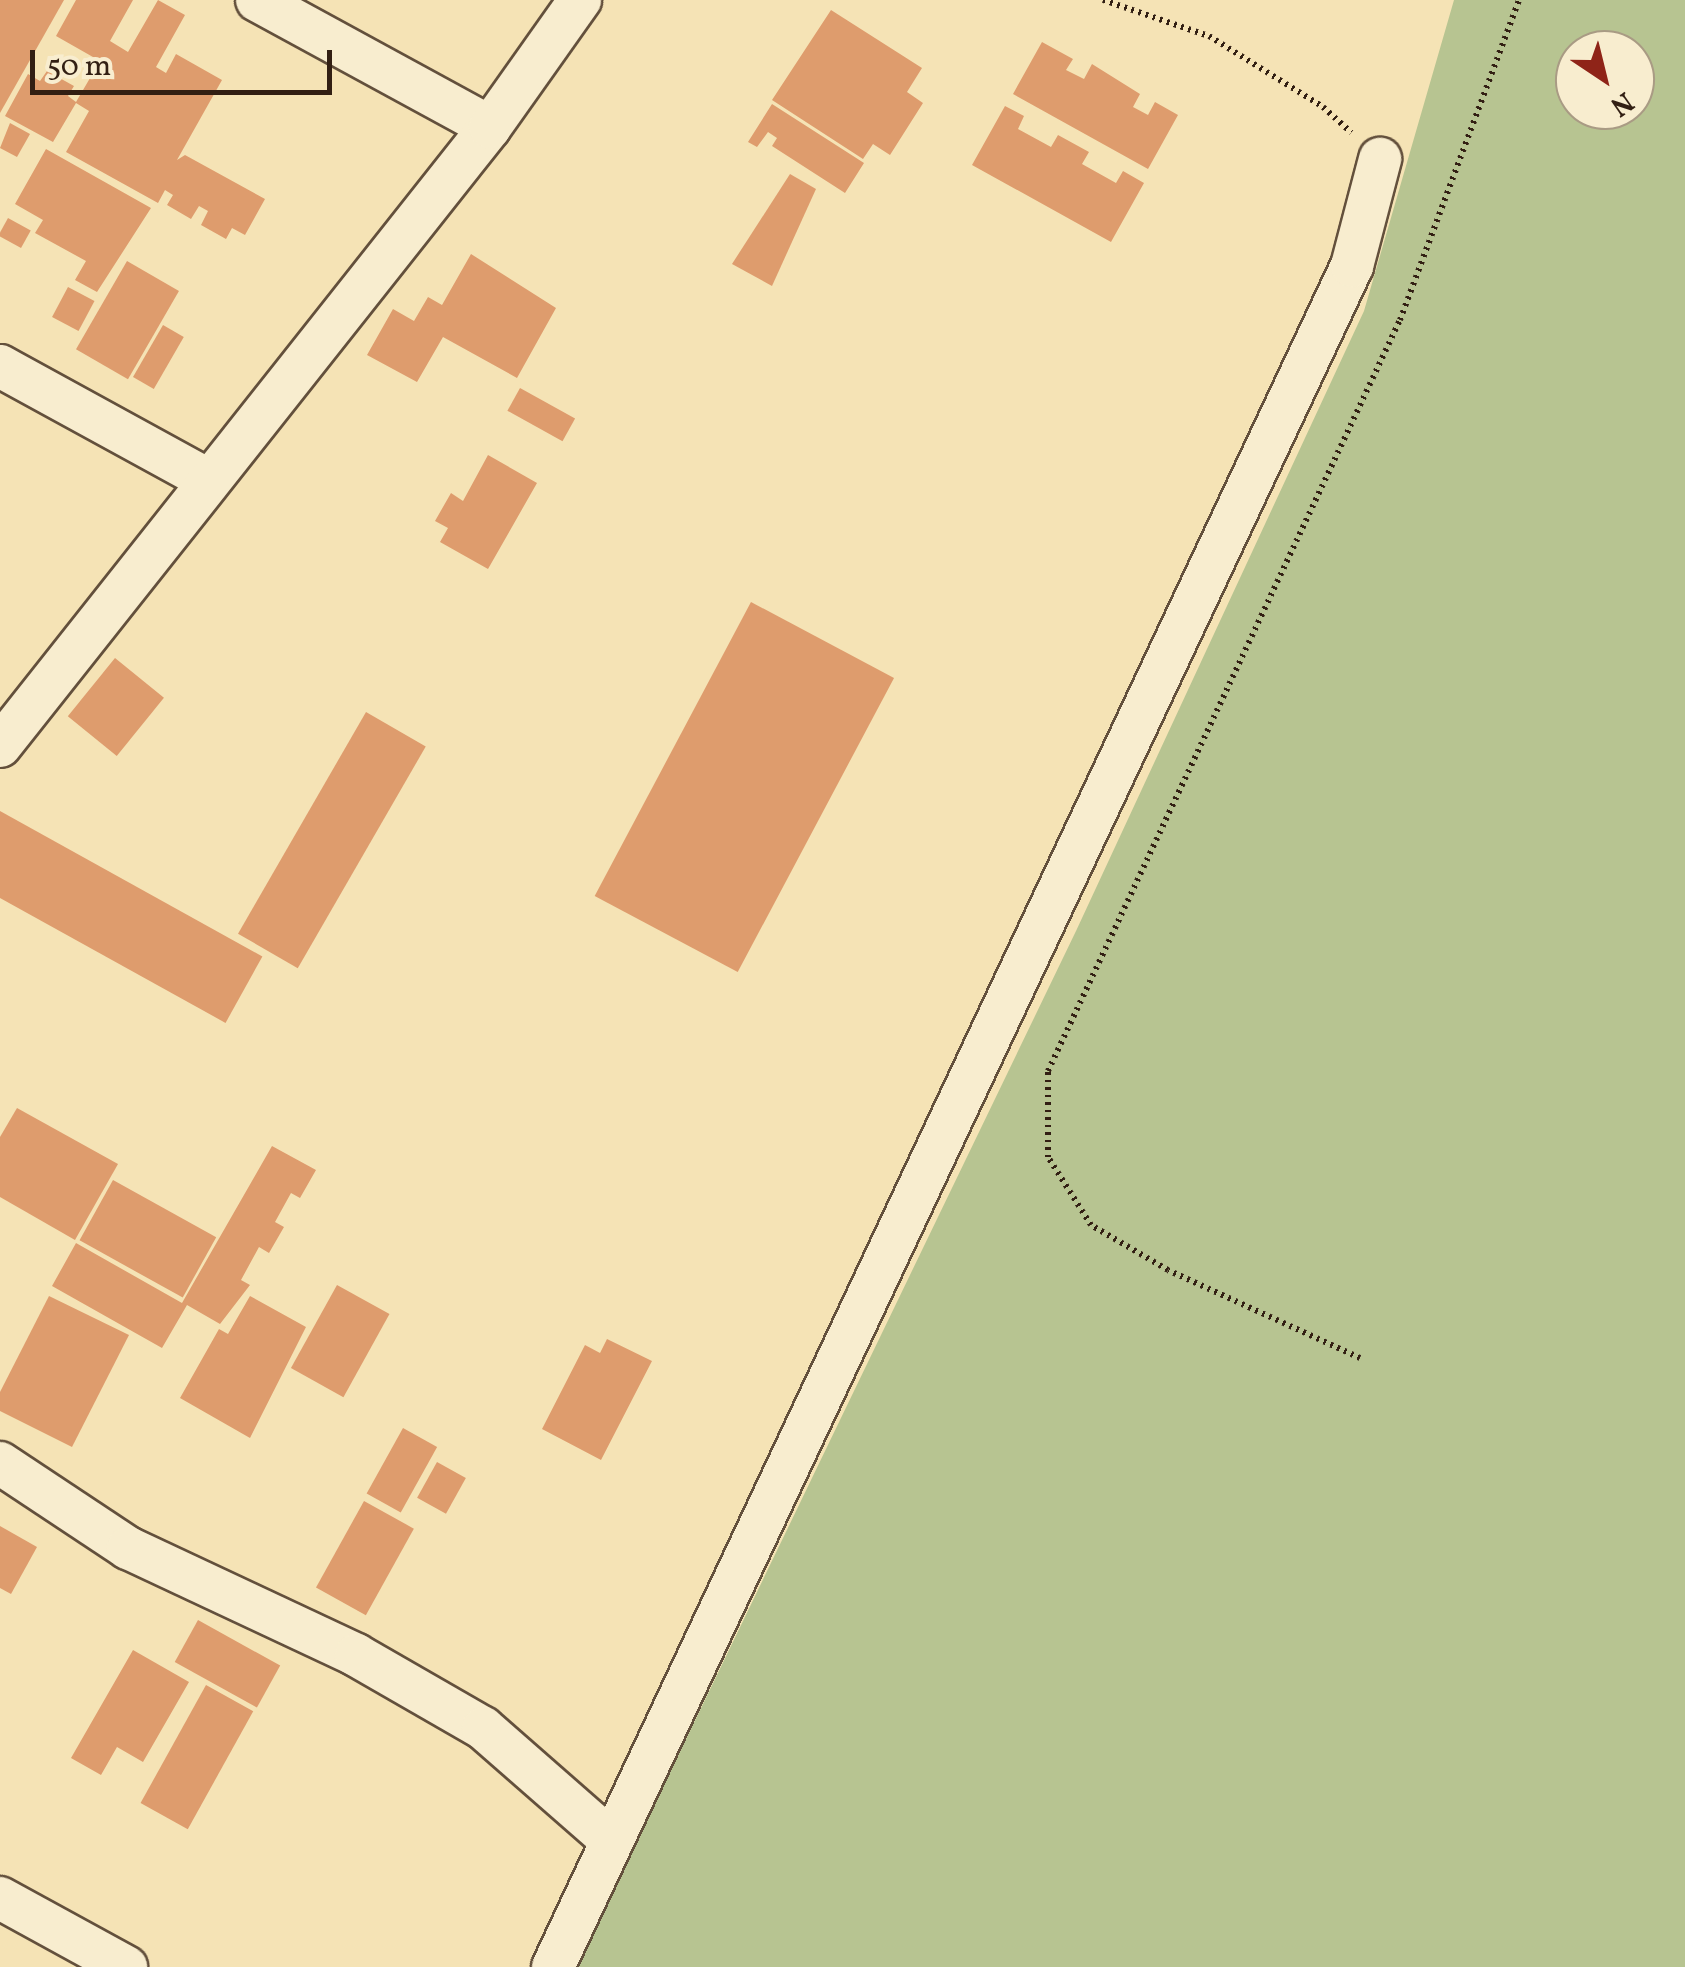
<!DOCTYPE html>
<html>
<head>
<meta charset="utf-8">
<style>
  body { margin:0 }
  #map { position:relative; width:1685px; height:1967px; overflow:hidden; background:#f5e3b5; font-family:Vollkorn,serif }
  div>[style] { position:absolute }
  .green>* { inset:0; background:#b7c491 }
  .building>* { inset:0; background:#de9c6d; transform-origin:0 0 }
  .path>* { height:6px; margin-top:-3px; transform-origin:0; background:repeating-linear-gradient(90deg,#321f13 0 2.5px,transparent 0 7.5px) }
  .roads { filter:drop-shadow(2px 0 #63503c) drop-shadow(-2px 0 #63503c) drop-shadow(0 2px #63503c) drop-shadow(0 -2px #63503c) }
  .minor>* { height:42px; margin:-21px; padding:0 21px; transform-origin:21px; border-radius:21px; background:#f8edcf }
  span { translate:-50% -50%; white-space:nowrap; text-align:center; line-height:1.15; -webkit-text-stroke:9px #f8edcf; paint-order:stroke }
  .north { position:absolute; left:1555px; top:30px; width:100px; height:100px; box-sizing:border-box; background:#f8edcf; border:2px solid #a99b84; border-radius:50%; rotate:145deg; font-size:28px; font-weight:700; line-height:40px; text-align:center; color:#321f13 }
  .north::after { content:''; display:block; margin:auto; width:35px; height:45px; background:#8f2418; clip-path:polygon(50% 0,100% 100%,50% 72%,0 100%) }
  .scale { position:absolute; left:30px; top:50px; width:302px; height:45px; box-sizing:border-box; border:5px solid #321f13; border-top:0; padding-left:12px; font-size:30px; line-height:35px; white-space:nowrap; color:#321f13; -webkit-text-stroke:8px #f8edcf; paint-order:stroke }
</style>
</head>
<body>
<div id="map">
  <div class="green">
    <div style="clip-path:polygon(evenodd,1454px 0,1685px 0,1685px 1967px,576px 1967px,1076px 931px,1364px 311px,1454px 0,1575px 50px,1635px 50px,1635px 110px,1575px 110px,1575px 50px)"></div>
  </div>
  <div class="building">
    <div style="clip-path:polygon(0 0,64px 0,0 113px)"></div>
    <div style="clip-path:polygon(76px 0,133px 0,110px 41px,128px 52px,158px 0,185px 15px,156px 67px,166px 73px,176px 54px,222px 80px,177px 160px,185px 155px,265px 199px,245px 235px,232px 228px,226px 239px,201px 225px,208px 211px,199px 206px,191px 219px,167px 205px,173px 195px,165px 190px,158px 203px,66px 152px,89px 111px,76px 103px,53px 142px,5px 116px,28px 74px,40px 81px,47px 71px,74px 86px,68px 96px,76px 102px,100px 61px,56px 36px)"></div>
    <div style="clip-path:polygon(831px 10px,922px 68px,907px 92px,923px 103px,890px 155px,873px 144px,863px 159px,772px 100px)"></div>
    <div style="clip-path:polygon(1042px 42px,1073px 59px,1066px 70px,1084px 79px,1092px 64px,1140px 94px,1133px 107px,1148px 115px,1155px 102px,1178px 115px,1148px 169px,1013px 94px)"></div>
    <div style="clip-path:polygon(772px 104px,864px 163px,845px 193px,772px 146px,777px 138px,768px 132px,757px 147px,748px 142px)"></div>
    <div style="clip-path:polygon(1005px 106px,1024px 116px,1018px 129px,1051px 147px,1058px 135px,1089px 152px,1082px 164px,1116px 183px,1123px 171px,1144px 183px,1111px 242px,972px 165px)"></div>
    <div style="clip-path:polygon(10px 123px,30px 134px,17px 157px,0 148px)"></div>
    <div style="clip-path:polygon(46px 149px,151px 208px,97px 292px,75px 280px,86px 261px,35px 233px,43px 220px,15px 204px)"></div>
    <div style="clip-path:polygon(790px 174px,816px 189px,772px 286px,732px 264px)"></div>
    <div style="left:8px;top:218px;width:26px;height:20px;rotate:29deg"></div>
    <div style="clip-path:polygon(471px 254px,556px 308px,517px 378px,443px 337px,417px 382px,367px 355px,393px 309px,414px 321px,428px 297px,442px 305px)"></div>
    <div style="left:127px;top:261px;width:60px;height:102px;rotate:30deg"></div>
    <div style="left:68px;top:287px;width:30px;height:34px;rotate:28deg"></div>
    <div style="left:163px;top:325px;width:24px;height:60px;rotate:30deg"></div>
    <div style="left:520px;top:388px;width:63px;height:26px;rotate:29deg"></div>
    <div style="clip-path:polygon(488px 455px,537px 483px,488px 569px,440px 542px,448px 528px,435px 521px,451px 493px,463px 501px)"></div>
    <div style="left:751px;top:602px;width:162px;height:333px;rotate:28deg"></div>
    <div style="left:115px;top:658px;width:63px;height:75px;rotate:39deg"></div>
    <div style="left:366px;top:712px;width:69px;height:256px;rotate:30deg"></div>
    <div style="left:0;top:811px;width:300px;height:76px;rotate:29deg"></div>
    <div style="clip-path:polygon(17px 1108px,118px 1164px,75px 1240px,0 1197px,0 1137px)"></div>
    <div style="clip-path:polygon(272px 1146px,316px 1170px,300px 1198px,291px 1193px,275px 1222px,284px 1227px,269px 1253px,259px 1247px,241px 1280px,250px 1285px,220px 1324px,187px 1305px,162px 1348px,52px 1286px,76px 1243px,182px 1303px)"></div>
    <div style="left:113px;top:1180px;width:118px;height:69px;rotate:29deg"></div>
    <div style="left:337px;top:1285px;width:60px;height:95px;rotate:29deg"></div>
    <div style="clip-path:polygon(49px 1296px,129px 1335px,72px 1447px,0 1411px,0 1392px)"></div>
    <div style="clip-path:polygon(250px 1296px,306px 1327px,250px 1438px,180px 1398px,219px 1329px,228px 1334px)"></div>
    <div style="clip-path:polygon(607px 1339px,652px 1361px,601px 1460px,542px 1429px,585px 1345px,600px 1353px)"></div>
    <div style="left:403px;top:1428px;width:39px;height:75px;rotate:29deg"></div>
    <div style="left:437px;top:1462px;width:33px;height:41px;rotate:29deg"></div>
    <div style="left:364px;top:1501px;width:57px;height:99px;rotate:29deg"></div>
    <div style="clip-path:polygon(0 1526px,37px 1547px,11px 1594px,0 1588px)"></div>
    <div style="left:198px;top:1620px;width:94px;height:48px;rotate:29deg"></div>
    <div style="clip-path:polygon(133px 1650px,189px 1682px,143px 1762px,117px 1747px,101px 1775px,71px 1758px)"></div>
    <div style="left:206px;top:1685px;width:54px;height:135px;rotate:29deg"></div>
  </div>
  <div class="path">
    <div style="left:1103px;top:0;width:112px;rotate:18.8deg"></div>
    <div style="left:1209px;top:36px;width:134px;rotate:31.9deg"></div>
    <div style="left:1323px;top:107px;width:38px;rotate:42deg"></div>
    <div style="left:1360px;top:1358px;width:211px;rotate:-155.4deg"></div>
    <div style="left:1168px;top:1270px;width:89px;rotate:-149.7deg"></div>
    <div style="left:1091px;top:1225px;width:80px;rotate:-122.3deg"></div>
    <div style="left:1048px;top:1157px;width:86px;rotate:-90deg"></div>
    <div style="left:1048px;top:1071px;width:829px;rotate:-64.89deg"></div>
    <div style="left:1400px;top:320px;width:341px;rotate:-69.6deg"></div>
  </div>
  <div class="roads">
    <div class="minor">
      <div style="left:257px;top:0;width:265px;rotate:28.6deg"></div>
      <div style="left:0;top:366px;width:237px;rotate:28.7deg"></div>
      <div style="left:0;top:746px;width:789px;rotate:-51.63deg"></div>
      <div style="left:490px;top:127px;width:156px;rotate:-54.7deg"></div>
      <div style="left:0;top:1463px;width:154px;rotate:33.6deg"></div>
      <div style="left:128px;top:1548px;width:252px;rotate:25.1deg"></div>
      <div style="left:356px;top:1655px;width:146px;rotate:29.9deg"></div>
      <div style="left:483px;top:1728px;width:171px;rotate:41.2deg"></div>
      <div style="left:0;top:1898px;width:144px;rotate:28.7deg"></div>
      <div style="left:553px;top:1967px;width:1879px;rotate:-64.84deg"></div>
      <div style="left:1352px;top:266px;width:111px;rotate:-75.3deg"></div>
    </div>
  </div>
  <div class="north">N</div>
  <div class="scale">50 m</div>
</div>
</body>
</html>
